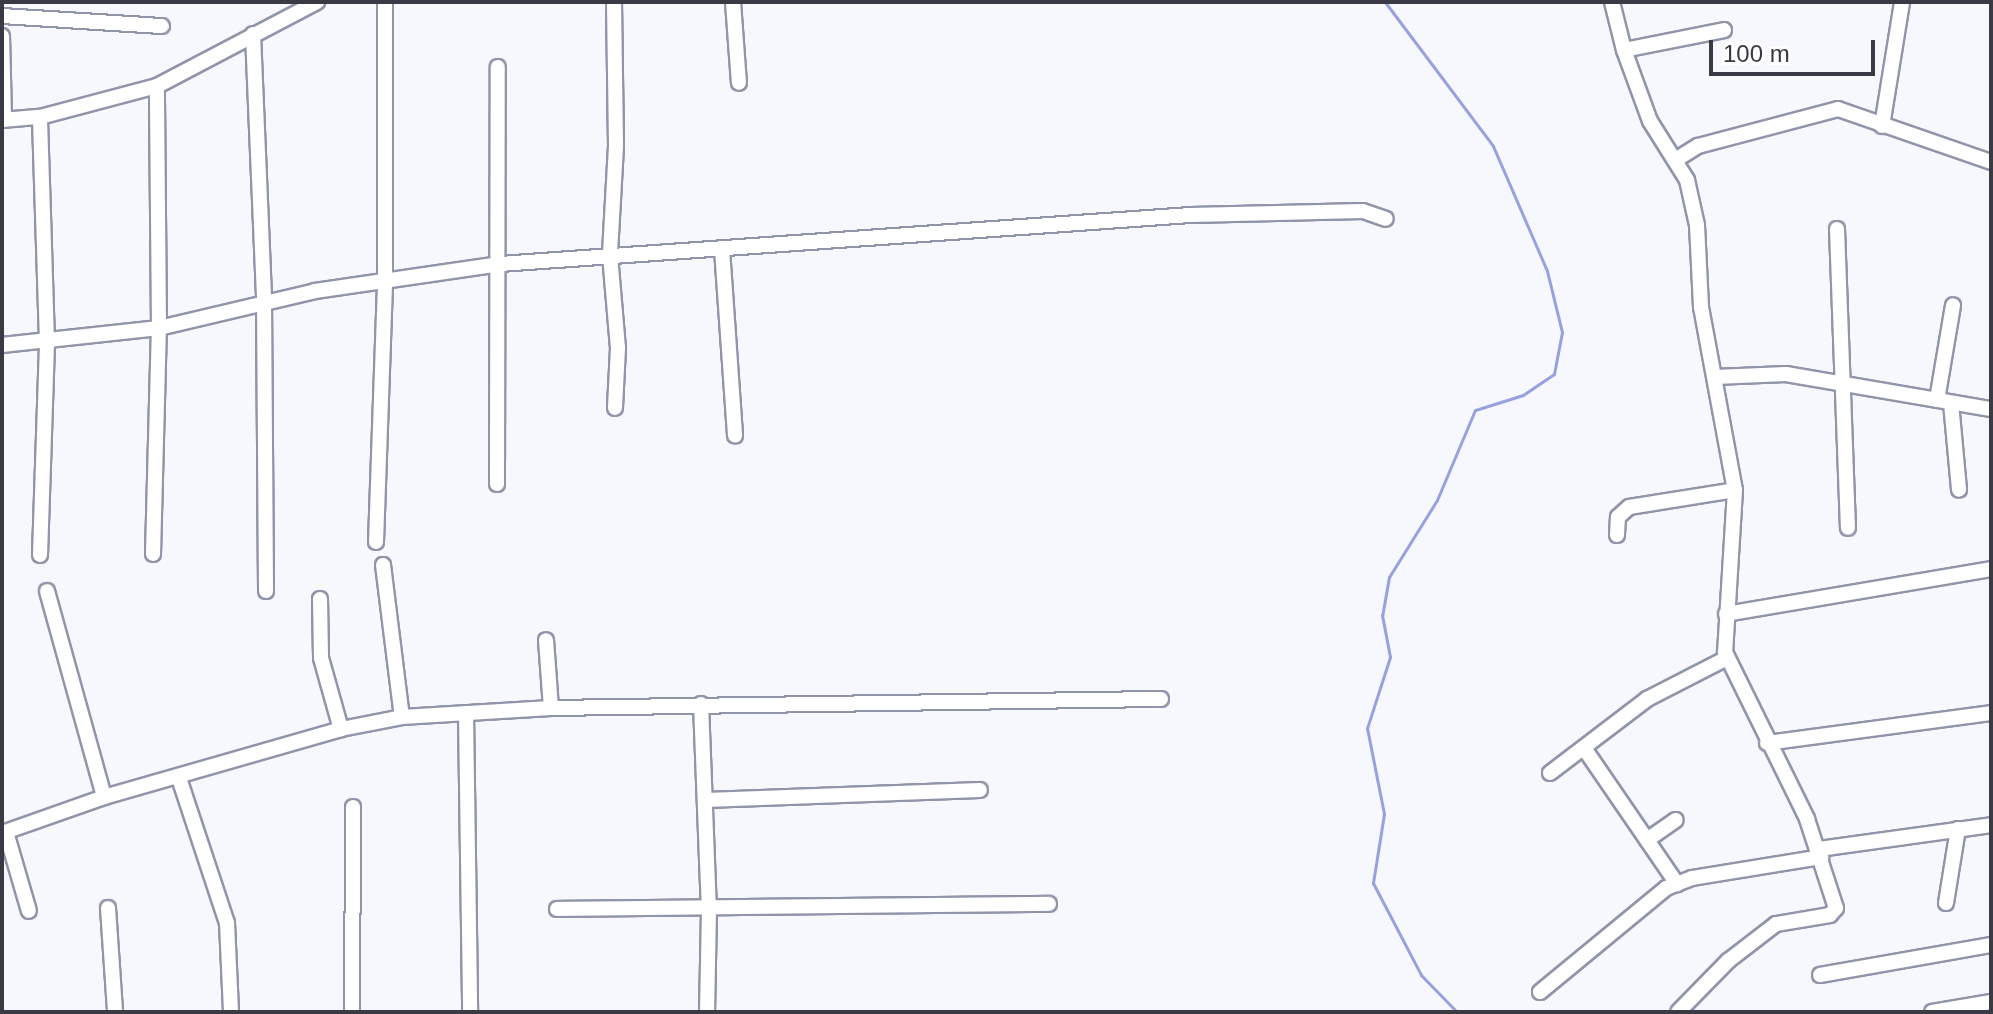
<!DOCTYPE html>
<html>
<head>
<meta charset="utf-8">
<style>
  body { margin:0 }
  #map { position:relative; width:1993px; height:1014px; overflow:hidden; background:#f7f8fd; font-family:Arial,sans-serif }
  div>[style] { position:absolute }
  .stream>* { height:3px; margin:-1.5px; padding:0 1.5px; transform-origin:1.5px; border-radius:1.5px; background:#98a1de }
  .roads { filter:drop-shadow(2px 0 #9195a9) drop-shadow(-2px 0 #9195a9) drop-shadow(0 2px #9195a9) drop-shadow(0 -2px #9195a9) }
  .street>* { height:14px; margin:-7px; padding:0 7px; transform-origin:7px; border-radius:7px; background:#fff }
  span { translate:-50% -50%; white-space:nowrap; text-align:center; line-height:1.15; -webkit-text-stroke:6px #fff; paint-order:stroke }
  .frame { position:absolute; inset:0; border:4px solid #393a43; pointer-events:none }
  .scale { position:absolute; left:1709px; top:40px; width:166px; height:36px; box-sizing:border-box; border:4px solid #393a43; border-top:0; padding-left:10px; font-size:24px; line-height:28px; white-space:nowrap; color:#393a43; -webkit-text-stroke:6px #fff; paint-order:stroke }
</style>
</head>
<body>
<div id="map">
  <div class="stream">
    <div style="left:1385px;top:2px;width:180px;rotate:53.1deg"></div>
    <div style="left:1493px;top:146px;width:136px;rotate:66.6deg"></div>
    <div style="left:1547px;top:271px;width:63px;rotate:76.2deg"></div>
    <div style="left:1562px;top:332px;width:43px;rotate:100.8deg"></div>
    <div style="left:1554px;top:374px;width:37px;rotate:146deg"></div>
    <div style="left:1523px;top:395px;width:50px;rotate:162.6deg"></div>
    <div style="left:1475px;top:410px;width:98px;rotate:112.9deg"></div>
    <div style="left:1437px;top:500px;width:91px;rotate:121.9deg"></div>
    <div style="left:1389px;top:577px;width:39px;rotate:100deg"></div>
    <div style="left:1382px;top:615px;width:43px;rotate:79.2deg"></div>
    <div style="left:1390px;top:657px;width:75px;rotate:107.9deg"></div>
    <div style="left:1367px;top:728px;width:88px;rotate:78.8deg"></div>
    <div style="left:1384px;top:814px;width:70px;rotate:99.1deg"></div>
    <div style="left:1373px;top:883px;width:104px;rotate:62.4deg"></div>
    <div style="left:1421px;top:975px;width:52px;rotate:45.8deg"></div>
  </div>
  <div class="roads">
    <div class="street">
      <div style="left:614px;top:2px;width:144px;rotate:89.2deg"></div>
      <div style="left:616px;top:146px;width:109px;rotate:93.2deg"></div>
      <div style="left:610px;top:255px;width:93px;rotate:85.1deg"></div>
      <div style="left:618px;top:348px;width:60px;rotate:92.9deg"></div>
      <div style="left:733px;top:2px;width:81px;rotate:85.8deg"></div>
      <div style="left:1612px;top:2px;width:49px;rotate:76deg"></div>
      <div style="left:1624px;top:50px;width:102px;rotate:-11.3deg"></div>
      <div style="left:2px;top:16px;width:160px;rotate:3.6deg"></div>
      <div style="left:253px;top:34px;width:267px;rotate:87.6deg"></div>
      <div style="left:264px;top:301px;width:290px;rotate:89.6deg"></div>
      <div style="left:2px;top:36px;width:84px;rotate:88.6deg"></div>
      <div style="left:1624px;top:50px;width:76px;rotate:69.9deg"></div>
      <div style="left:1650px;top:121px;width:70px;rotate:57.9deg"></div>
      <div style="left:1687px;top:180px;width:46px;rotate:77.5deg"></div>
      <div style="left:1697px;top:225px;width:82px;rotate:87.2deg"></div>
      <div style="left:1701px;top:307px;width:186px;rotate:79.5deg"></div>
      <div style="left:1735px;top:490px;width:162px;rotate:93.5deg"></div>
      <div style="left:1725px;top:652px;width:186px;rotate:63.8deg"></div>
      <div style="left:1807px;top:819px;width:94px;rotate:72deg"></div>
      <div style="left:1836px;top:908px;width:9px;rotate:131deg"></div>
      <div style="left:1830px;top:915px;width:55px;rotate:170.5deg"></div>
      <div style="left:1776px;top:924px;width:61px;rotate:142.4deg"></div>
      <div style="left:1728px;top:961px;width:71px;rotate:134.4deg"></div>
      <div style="left:2px;top:120px;width:38px;rotate:-5deg"></div>
      <div style="left:40px;top:117px;width:121px;rotate:-14.8deg"></div>
      <div style="left:157px;top:86px;width:181px;rotate:-27.7deg"></div>
      <div style="left:1882px;top:126px;width:126px;rotate:-80.8deg"></div>
      <div style="left:1677px;top:159px;width:25px;rotate:-32deg"></div>
      <div style="left:1698px;top:146px;width:145px;rotate:-14.8deg"></div>
      <div style="left:1838px;top:109px;width:162px;rotate:19.1deg"></div>
      <div style="left:1837px;top:229px;width:299px;rotate:87.9deg"></div>
      <div style="left:722px;top:249px;width:187px;rotate:86deg"></div>
      <div style="left:2px;top:345px;width:158px;rotate:-6.2deg"></div>
      <div style="left:159px;top:328px;width:160px;rotate:-13.3deg"></div>
      <div style="left:315px;top:291px;width:187px;rotate:-8.3deg"></div>
      <div style="left:500px;top:264px;width:693px;rotate:-4.06deg"></div>
      <div style="left:1191px;top:215px;width:172px;rotate:-1.3deg"></div>
      <div style="left:1363px;top:211px;width:24px;rotate:19deg"></div>
      <div style="left:1715px;top:377px;width:71px;rotate:-2.4deg"></div>
      <div style="left:1786px;top:374px;width:208px;rotate:9.7deg"></div>
      <div style="left:1937px;top:400px;width:96px;rotate:-80.4deg"></div>
      <div style="left:1951px;top:403px;width:87px;rotate:84.7deg"></div>
      <div style="left:497px;top:484px;width:417px;rotate:-89.9deg"></div>
      <div style="left:1617px;top:535px;width:18px;rotate:-87deg"></div>
      <div style="left:1618px;top:517px;width:15px;rotate:-42deg"></div>
      <div style="left:1629px;top:507px;width:107px;rotate:-9.1deg"></div>
      <div style="left:376px;top:542px;width:263px;rotate:-88deg"></div>
      <div style="left:385px;top:279px;width:277px;rotate:-90deg"></div>
      <div style="left:153px;top:554px;width:226px;rotate:-88.5deg"></div>
      <div style="left:159px;top:328px;width:242px;rotate:-90.5deg"></div>
      <div style="left:40px;top:555px;width:213px;rotate:-88.1deg"></div>
      <div style="left:47px;top:342px;width:225px;rotate:-91.8deg"></div>
      <div style="left:383px;top:565px;width:153px;rotate:82.9deg"></div>
      <div style="left:47px;top:591px;width:214px;rotate:74.5deg"></div>
      <div style="left:320px;top:599px;width:59px;rotate:89deg"></div>
      <div style="left:321px;top:658px;width:74px;rotate:74.3deg"></div>
      <div style="left:1726px;top:614px;width:269px;rotate:-9.6deg"></div>
      <div style="left:701px;top:704px;width:206px;rotate:87.8deg"></div>
      <div style="left:709px;top:910px;width:102px;rotate:91.1deg"></div>
      <div style="left:551px;top:708px;width:610px;rotate:-0.85deg"></div>
      <div style="left:466px;top:713px;width:299px;rotate:89.2deg"></div>
      <div style="left:1767px;top:743px;width:226px;rotate:-7.6deg"></div>
      <div style="left:1584px;top:748px;width:165px;rotate:55.6deg"></div>
      <div style="left:1550px;top:773px;width:122px;rotate:-37.3deg"></div>
      <div style="left:1647px;top:699px;width:90px;rotate:-27.1deg"></div>
      <div style="left:179px;top:778px;width:153px;rotate:71.7deg"></div>
      <div style="left:227px;top:923px;width:89px;rotate:87.4deg"></div>
      <div style="left:706px;top:800px;width:274px;rotate:-2.1deg"></div>
      <div style="left:6px;top:832px;width:82px;rotate:73.8deg"></div>
      <div style="left:2px;top:833px;width:108px;rotate:-19.4deg"></div>
      <div style="left:104px;top:797px;width:247px;rotate:-16deg"></div>
      <div style="left:341px;top:729px;width:62px;rotate:-11.1deg"></div>
      <div style="left:402px;top:717px;width:149px;rotate:-3.5deg"></div>
      <div style="left:551px;top:708px;width:68px;rotate:-94.2deg"></div>
      <div style="left:1647px;top:840px;width:35px;rotate:-35deg"></div>
      <div style="left:1819px;top:849px;width:174px;rotate:-7.9deg"></div>
      <div style="left:1946px;top:903px;width:75px;rotate:-80.8deg"></div>
      <div style="left:108px;top:908px;width:104px;rotate:86.1deg"></div>
      <div style="left:557px;top:909px;width:492px;rotate:-0.6deg"></div>
      <div style="left:1820px;top:975px;width:174px;rotate:-10deg"></div>
      <div style="left:1540px;top:992px;width:163px;rotate:-39.5deg"></div>
      <div style="left:1666px;top:888px;width:28px;rotate:-21deg"></div>
      <div style="left:1692px;top:878px;width:131px;rotate:-9.2deg"></div>
      <div style="left:352px;top:1012px;width:205px;rotate:-89.7deg"></div>
      <div style="left:1932px;top:1012px;width:60px;rotate:-9.6deg"></div>
    </div>
  </div>
  <div class="frame"></div>
  <div class="scale">100 m</div>
</div>
</body>
</html>
